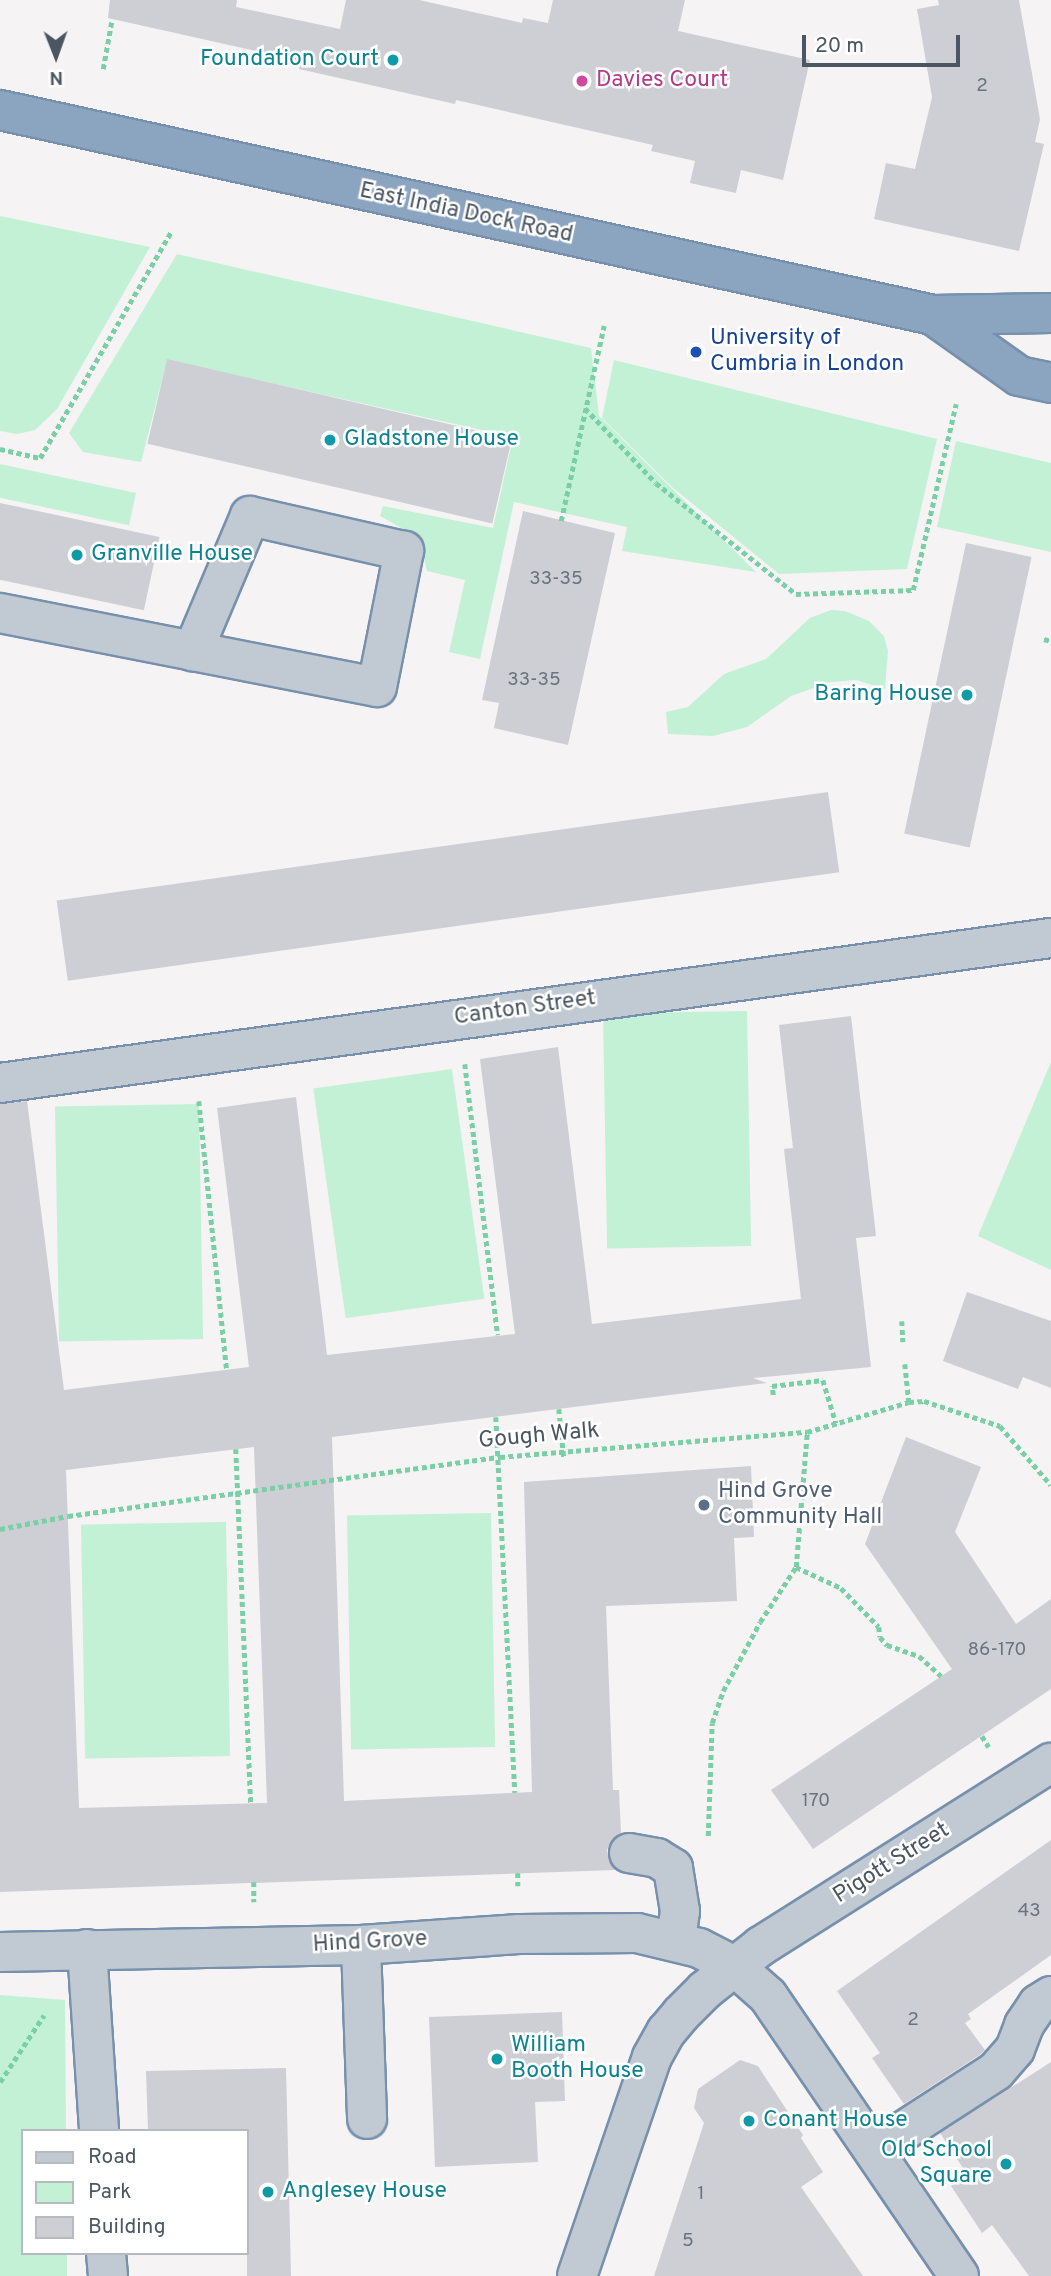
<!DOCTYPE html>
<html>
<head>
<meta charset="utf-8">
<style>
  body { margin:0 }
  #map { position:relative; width:1051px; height:2276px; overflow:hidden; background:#f5f3f3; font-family:Overpass,sans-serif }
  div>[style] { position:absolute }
  .green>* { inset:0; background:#c3f1d5; transform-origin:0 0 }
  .building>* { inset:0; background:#cdcfd5; transform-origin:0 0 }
  .path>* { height:4.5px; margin-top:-2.25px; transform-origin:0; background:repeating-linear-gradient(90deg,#7ad0a6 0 5px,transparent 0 8.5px) }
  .roads { filter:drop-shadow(2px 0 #7690ad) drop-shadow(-2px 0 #7690ad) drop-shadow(0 2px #7690ad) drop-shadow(0 -2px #7690ad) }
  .minor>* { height:38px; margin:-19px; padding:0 19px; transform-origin:19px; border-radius:19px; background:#c1cad2 }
  .highway>* { height:38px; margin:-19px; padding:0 19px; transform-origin:19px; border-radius:19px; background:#8ba5c1 }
  .path-bridge>* { height:4.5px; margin-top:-2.25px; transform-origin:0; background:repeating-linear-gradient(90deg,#7ad0a6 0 5px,transparent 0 8.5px) }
  .dots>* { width:19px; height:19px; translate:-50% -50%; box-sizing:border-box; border:4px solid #fff; border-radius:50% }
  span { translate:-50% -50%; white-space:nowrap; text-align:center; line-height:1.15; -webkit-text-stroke:5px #fff; paint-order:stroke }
  .number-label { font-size:19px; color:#6b747e }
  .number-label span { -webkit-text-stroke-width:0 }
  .culture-label { font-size:23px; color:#0d838f }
  .right { translate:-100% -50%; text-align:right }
  .left { translate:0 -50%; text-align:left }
  .hotel-label { font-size:23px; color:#b23c85 }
  .street-label { font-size:23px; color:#4a5661 }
  .transit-label { font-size:23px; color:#164399 }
  .service-label { font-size:23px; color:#4e5e75 }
  .legend { position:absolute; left:21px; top:2129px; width:228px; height:126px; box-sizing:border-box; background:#fff; border:2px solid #b7bbc0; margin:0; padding:9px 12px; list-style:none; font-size:21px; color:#4a5661 }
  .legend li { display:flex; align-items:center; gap:14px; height:35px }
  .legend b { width:35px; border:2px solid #b7bbc0 }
  .north { position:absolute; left:21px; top:21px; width:70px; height:70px; -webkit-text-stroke:5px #fff; paint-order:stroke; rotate:179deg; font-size:19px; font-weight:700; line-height:28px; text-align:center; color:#4a5661 }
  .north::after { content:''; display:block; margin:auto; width:24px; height:32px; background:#4a5661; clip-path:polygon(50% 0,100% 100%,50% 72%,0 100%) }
  .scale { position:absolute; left:802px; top:35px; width:158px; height:32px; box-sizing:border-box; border:4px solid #4a5661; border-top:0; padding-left:9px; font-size:21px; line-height:24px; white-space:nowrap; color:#4a5661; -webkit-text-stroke:5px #fff; paint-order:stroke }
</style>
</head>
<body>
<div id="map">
  <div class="green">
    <div style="clip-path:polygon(0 216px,150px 247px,57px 409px,35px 430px,17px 434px,0 431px)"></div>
    <div style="clip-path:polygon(177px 254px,591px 348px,599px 416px,756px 572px,622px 551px,627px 527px,514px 502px,480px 659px,449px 652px,465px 580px,427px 571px,419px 538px,380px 516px,383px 506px,493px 528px,513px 437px,167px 360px,141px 462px,83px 452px,69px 433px)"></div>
    <div style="clip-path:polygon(614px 360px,937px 439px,907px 569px,779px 574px,672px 487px,602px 418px)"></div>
    <div style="clip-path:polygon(956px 441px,1051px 463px,1051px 552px,937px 527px)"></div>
    <div style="left:0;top:464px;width:139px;height:33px;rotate:12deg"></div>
    <div style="clip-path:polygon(831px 610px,845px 611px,869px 621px,884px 636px,888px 651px,885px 689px,856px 680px,831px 682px,791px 696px,747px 727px,713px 736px,668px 734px,666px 712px,688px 707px,724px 674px,766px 659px,810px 618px)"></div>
    <div style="left:747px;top:1011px;width:235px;height:144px;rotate:89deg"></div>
    <div style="clip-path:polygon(1051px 1062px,1051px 1270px,978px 1236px)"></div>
    <div style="left:452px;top:1069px;width:232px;height:140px;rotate:82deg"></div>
    <div style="left:199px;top:1104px;width:235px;height:144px;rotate:89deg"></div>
    <div style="left:491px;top:1513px;width:234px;height:144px;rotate:89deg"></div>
    <div style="left:226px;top:1522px;width:234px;height:145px;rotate:89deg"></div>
    <div style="clip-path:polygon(0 1995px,65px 2000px,66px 2131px,23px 2131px,23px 2253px,67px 2253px,67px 2276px,0 2276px)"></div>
  </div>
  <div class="building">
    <div style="clip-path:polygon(110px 0,237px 0,236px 7px,340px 29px,346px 0,419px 0,522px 23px,523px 18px,548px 23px,553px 0,685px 0,678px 31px,810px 60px,783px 180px,741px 170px,736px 193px,690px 183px,695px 161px,651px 151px,653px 145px,456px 100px,455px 104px,299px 69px,301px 61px,108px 18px)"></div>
    <div style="clip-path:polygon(938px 0,1019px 0,1040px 119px,1035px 142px,1044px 144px,1019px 251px,874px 219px,886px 163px,915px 169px,932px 97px,917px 9px,939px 5px)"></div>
    <div style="left:167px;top:359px;width:354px;height:87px;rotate:13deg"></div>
    <div style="left:0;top:503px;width:163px;height:75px;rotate:12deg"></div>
    <div style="clip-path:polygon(523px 511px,615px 533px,568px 745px,494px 728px,499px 703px,482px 700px)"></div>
    <div style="left:966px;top:543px;width:67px;height:297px;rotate:12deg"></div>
    <div style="left:828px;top:792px;width:81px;height:779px;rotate:82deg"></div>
    <div style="clip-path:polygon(evenodd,851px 1016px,876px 1236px,856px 1238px,871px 1367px,753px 1378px,767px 1383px,332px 1437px,344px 1801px,532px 1792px,524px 1482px,751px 1466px,754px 1537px,734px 1538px,737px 1601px,606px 1606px,613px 1790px,619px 1790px,621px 1833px,612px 1839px,607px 1850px,609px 1861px,615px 1870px,0 1892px,0 1104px,27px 1101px,64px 1390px,249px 1367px,217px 1108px,296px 1097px,327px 1355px,515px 1334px,480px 1059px,558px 1047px,592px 1324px,801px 1299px,784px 1149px,793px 1148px,779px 1025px,851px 1016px,254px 1447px,267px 1803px,79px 1808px,66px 1470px,254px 1447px)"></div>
    <div style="clip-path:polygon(967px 1292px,1051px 1321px,1051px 1388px,1023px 1377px,1018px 1389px,943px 1361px)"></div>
    <div style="clip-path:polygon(906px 1437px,981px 1467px,955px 1532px,1016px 1624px,1051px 1599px,1051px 1689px,813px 1849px,771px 1790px,952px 1669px,865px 1544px)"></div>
    <div style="clip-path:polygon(1051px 1840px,1051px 1955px,968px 2014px,971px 2019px,965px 2023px,985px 2050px,981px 2054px,904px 2104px,872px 2058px,880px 2053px,837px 1991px)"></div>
    <div style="clip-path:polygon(562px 2012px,565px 2101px,535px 2102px,538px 2162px,435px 2167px,429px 2017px)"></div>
    <div style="clip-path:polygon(740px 2060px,758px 2066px,803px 2135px,801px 2138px,823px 2172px,801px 2187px,863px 2276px,654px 2276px,704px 2123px,694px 2108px,698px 2089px)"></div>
    <div style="clip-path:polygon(1051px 2062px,1051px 2276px,1029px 2276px,992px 2225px,982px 2233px,951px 2186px,967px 2174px,940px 2133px)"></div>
    <div style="clip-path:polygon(286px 2068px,291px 2276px,247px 2276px,247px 2131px,148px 2131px,146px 2071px)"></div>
  </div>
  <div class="path">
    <div style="left:103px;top:69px;width:51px;rotate:-79.8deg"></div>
    <div style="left:585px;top:408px;width:103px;rotate:46.6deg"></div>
    <div style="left:656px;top:483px;width:179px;rotate:38.4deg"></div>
    <div style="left:796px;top:594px;width:117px;rotate:-2deg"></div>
    <div style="left:913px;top:590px;width:191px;rotate:-77deg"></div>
    <div style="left:0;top:449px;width:41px;rotate:12.7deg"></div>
    <div style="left:40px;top:458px;width:261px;rotate:-59.9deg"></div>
    <div style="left:561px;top:521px;width:200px;rotate:-77.6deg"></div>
    <div style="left:1044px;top:639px;width:7px;rotate:16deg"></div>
    <div style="left:465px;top:1064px;width:273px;rotate:83.1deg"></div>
    <div style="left:199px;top:1101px;width:270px;rotate:84.1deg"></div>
    <div style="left:902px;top:1321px;width:21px;rotate:87deg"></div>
    <div style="left:905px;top:1364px;width:38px;rotate:84deg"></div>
    <div style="left:773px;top:1395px;width:9px;rotate:-96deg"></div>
    <div style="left:772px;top:1386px;width:51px;rotate:-6.7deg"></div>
    <div style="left:823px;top:1380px;width:45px;rotate:73.2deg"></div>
    <div style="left:496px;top:1417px;width:376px;rotate:87.1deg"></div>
    <div style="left:236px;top:1449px;width:355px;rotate:87.6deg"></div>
    <div style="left:0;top:1529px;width:69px;rotate:-10.8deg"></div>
    <div style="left:68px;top:1516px;width:436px;rotate:-7.8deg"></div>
    <div style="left:500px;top:1457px;width:308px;rotate:-4.7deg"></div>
    <div style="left:807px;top:1432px;width:106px;rotate:-16.4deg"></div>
    <div style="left:909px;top:1402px;width:15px;rotate:-4deg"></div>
    <div style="left:924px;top:1401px;width:80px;rotate:18.2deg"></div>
    <div style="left:1000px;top:1426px;width:78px;rotate:49.2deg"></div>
    <div style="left:796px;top:1567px;width:50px;rotate:25deg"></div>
    <div style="left:841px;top:1588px;width:54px;rotate:45.7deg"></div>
    <div style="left:879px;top:1627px;width:10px;rotate:84deg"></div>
    <div style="left:880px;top:1637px;width:11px;rotate:49deg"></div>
    <div style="left:887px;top:1645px;width:34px;rotate:19deg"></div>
    <div style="left:919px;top:1656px;width:30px;rotate:42deg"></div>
    <div style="left:982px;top:1736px;width:13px;rotate:58deg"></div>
    <div style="left:708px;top:1836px;width:113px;rotate:-88deg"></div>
    <div style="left:712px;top:1723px;width:34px;rotate:-71deg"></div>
    <div style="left:723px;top:1691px;width:78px;rotate:-61.8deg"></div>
    <div style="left:760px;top:1622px;width:66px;rotate:-56.8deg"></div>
    <div style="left:796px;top:1567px;width:135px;rotate:-85.3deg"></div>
    <div style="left:518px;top:1873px;width:13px;rotate:90deg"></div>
    <div style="left:254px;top:1882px;width:20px;rotate:90deg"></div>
    <div style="left:0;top:2082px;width:80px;rotate:-56.7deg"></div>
  </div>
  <div class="roads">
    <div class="minor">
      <div style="left:0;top:613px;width:197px;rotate:11.1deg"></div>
      <div style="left:193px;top:651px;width:187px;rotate:11.1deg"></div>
      <div style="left:377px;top:687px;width:139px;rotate:-78.8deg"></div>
      <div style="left:404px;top:551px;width:158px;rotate:-167.2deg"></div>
      <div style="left:250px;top:516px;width:147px;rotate:112.9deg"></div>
      <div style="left:0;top:1083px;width:1061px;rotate:-7.86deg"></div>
      <div style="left:629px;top:1853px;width:28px;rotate:10deg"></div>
      <div style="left:657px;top:1858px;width:19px;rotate:32deg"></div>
      <div style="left:673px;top:1868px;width:44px;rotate:80.8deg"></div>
      <div style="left:680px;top:1911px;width:30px;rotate:98deg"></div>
      <div style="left:361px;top:1945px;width:174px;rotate:88deg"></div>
      <div style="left:87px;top:1949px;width:182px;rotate:86.2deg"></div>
      <div style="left:0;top:1952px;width:361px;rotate:-1.1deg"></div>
      <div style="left:361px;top:1945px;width:158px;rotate:-4deg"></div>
      <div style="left:519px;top:1934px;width:118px;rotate:-0.5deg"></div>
      <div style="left:637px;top:1933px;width:64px;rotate:13.6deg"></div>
      <div style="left:699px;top:1948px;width:39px;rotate:27deg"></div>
      <div style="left:734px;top:1966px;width:45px;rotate:41.4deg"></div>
      <div style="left:768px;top:1996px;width:339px;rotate:55.7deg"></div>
      <div style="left:874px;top:2150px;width:145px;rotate:-32.9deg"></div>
      <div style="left:996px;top:2071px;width:29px;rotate:-49deg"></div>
      <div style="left:1015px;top:2049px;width:26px;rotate:-69deg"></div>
      <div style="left:1024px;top:2025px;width:25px;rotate:-56deg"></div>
      <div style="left:1038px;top:2004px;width:15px;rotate:-32deg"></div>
      <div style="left:106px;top:2253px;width:23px;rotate:85deg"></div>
      <div style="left:577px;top:2276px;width:231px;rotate:-71.1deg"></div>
      <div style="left:652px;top:2057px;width:29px;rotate:-61deg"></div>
      <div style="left:666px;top:2032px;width:23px;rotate:-50deg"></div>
      <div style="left:681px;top:2014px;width:34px;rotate:-45deg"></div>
      <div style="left:705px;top:1990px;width:71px;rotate:-38.2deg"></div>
      <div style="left:761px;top:1946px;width:343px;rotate:-32.3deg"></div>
    </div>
    <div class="highway">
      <div style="left:0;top:110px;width:955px;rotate:12.39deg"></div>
      <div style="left:933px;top:315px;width:118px;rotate:-1deg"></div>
      <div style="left:933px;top:315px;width:105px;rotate:35.3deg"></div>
      <div style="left:1019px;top:376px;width:33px;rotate:12deg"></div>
    </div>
  </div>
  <div class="path-bridge">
    <div style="left:559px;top:1409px;width:49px;rotate:84.2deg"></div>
  </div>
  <div class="dots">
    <div style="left:393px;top:60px;background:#0f9aa8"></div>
    <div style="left:582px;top:81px;background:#d1479c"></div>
    <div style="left:696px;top:352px;background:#1a4fb4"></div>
    <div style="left:330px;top:440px;background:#0f9aa8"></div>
    <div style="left:77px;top:555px;background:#0f9aa8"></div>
    <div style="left:967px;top:695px;background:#0f9aa8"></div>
    <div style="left:704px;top:1505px;background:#5c6f8a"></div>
    <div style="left:497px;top:2059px;background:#0f9aa8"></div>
    <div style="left:749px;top:2121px;background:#0f9aa8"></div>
    <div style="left:1006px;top:2164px;background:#0f9aa8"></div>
    <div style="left:268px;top:2192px;background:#0f9aa8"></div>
  </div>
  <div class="number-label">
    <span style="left:982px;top:87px">2</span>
    <span style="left:556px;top:580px">33-35</span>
    <span style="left:534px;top:681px">33-35</span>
    <span style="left:997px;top:1651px">86-170</span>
    <span style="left:816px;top:1802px">170</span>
    <span style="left:1029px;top:1912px">43</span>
    <span style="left:913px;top:2021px">2</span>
    <span style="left:701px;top:2195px">1</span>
    <span style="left:688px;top:2242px">5</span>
  </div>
  <div class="culture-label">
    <span class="right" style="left:379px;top:60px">Foundation Court</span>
    <span class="left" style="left:344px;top:440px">Gladstone House</span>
    <span class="left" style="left:91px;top:555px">Granville House</span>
    <span class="right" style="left:953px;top:695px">Baring House</span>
    <span class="left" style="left:511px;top:2059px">William<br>Booth House</span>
    <span class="left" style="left:763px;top:2121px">Conant House</span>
    <span class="right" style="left:992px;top:2164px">Old School<br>Square</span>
    <span class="left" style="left:282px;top:2192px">Anglesey House</span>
  </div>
  <div class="hotel-label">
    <span class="left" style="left:596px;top:81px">Davies Court</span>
  </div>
  <div class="street-label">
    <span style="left:466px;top:214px;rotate:12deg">East India Dock Road</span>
    <span style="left:525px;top:1009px;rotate:-8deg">Canton Street</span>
    <span style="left:539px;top:1437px;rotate:-5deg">Gough Walk</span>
    <span style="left:892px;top:1864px;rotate:-32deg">Pigott Street</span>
    <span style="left:370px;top:1943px;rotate:-3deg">Hind Grove</span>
  </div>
  <div class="transit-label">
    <span class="left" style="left:710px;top:352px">University of<br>Cumbria in London</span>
  </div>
  <div class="service-label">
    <span class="left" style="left:718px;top:1505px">Hind Grove<br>Community Hall</span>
  </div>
  <ul class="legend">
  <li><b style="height:9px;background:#c1cad2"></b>Road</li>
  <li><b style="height:19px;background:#c3f1d5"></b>Park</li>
  <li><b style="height:19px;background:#cdcfd5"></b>Building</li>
  </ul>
  <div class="north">N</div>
  <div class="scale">20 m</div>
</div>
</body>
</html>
